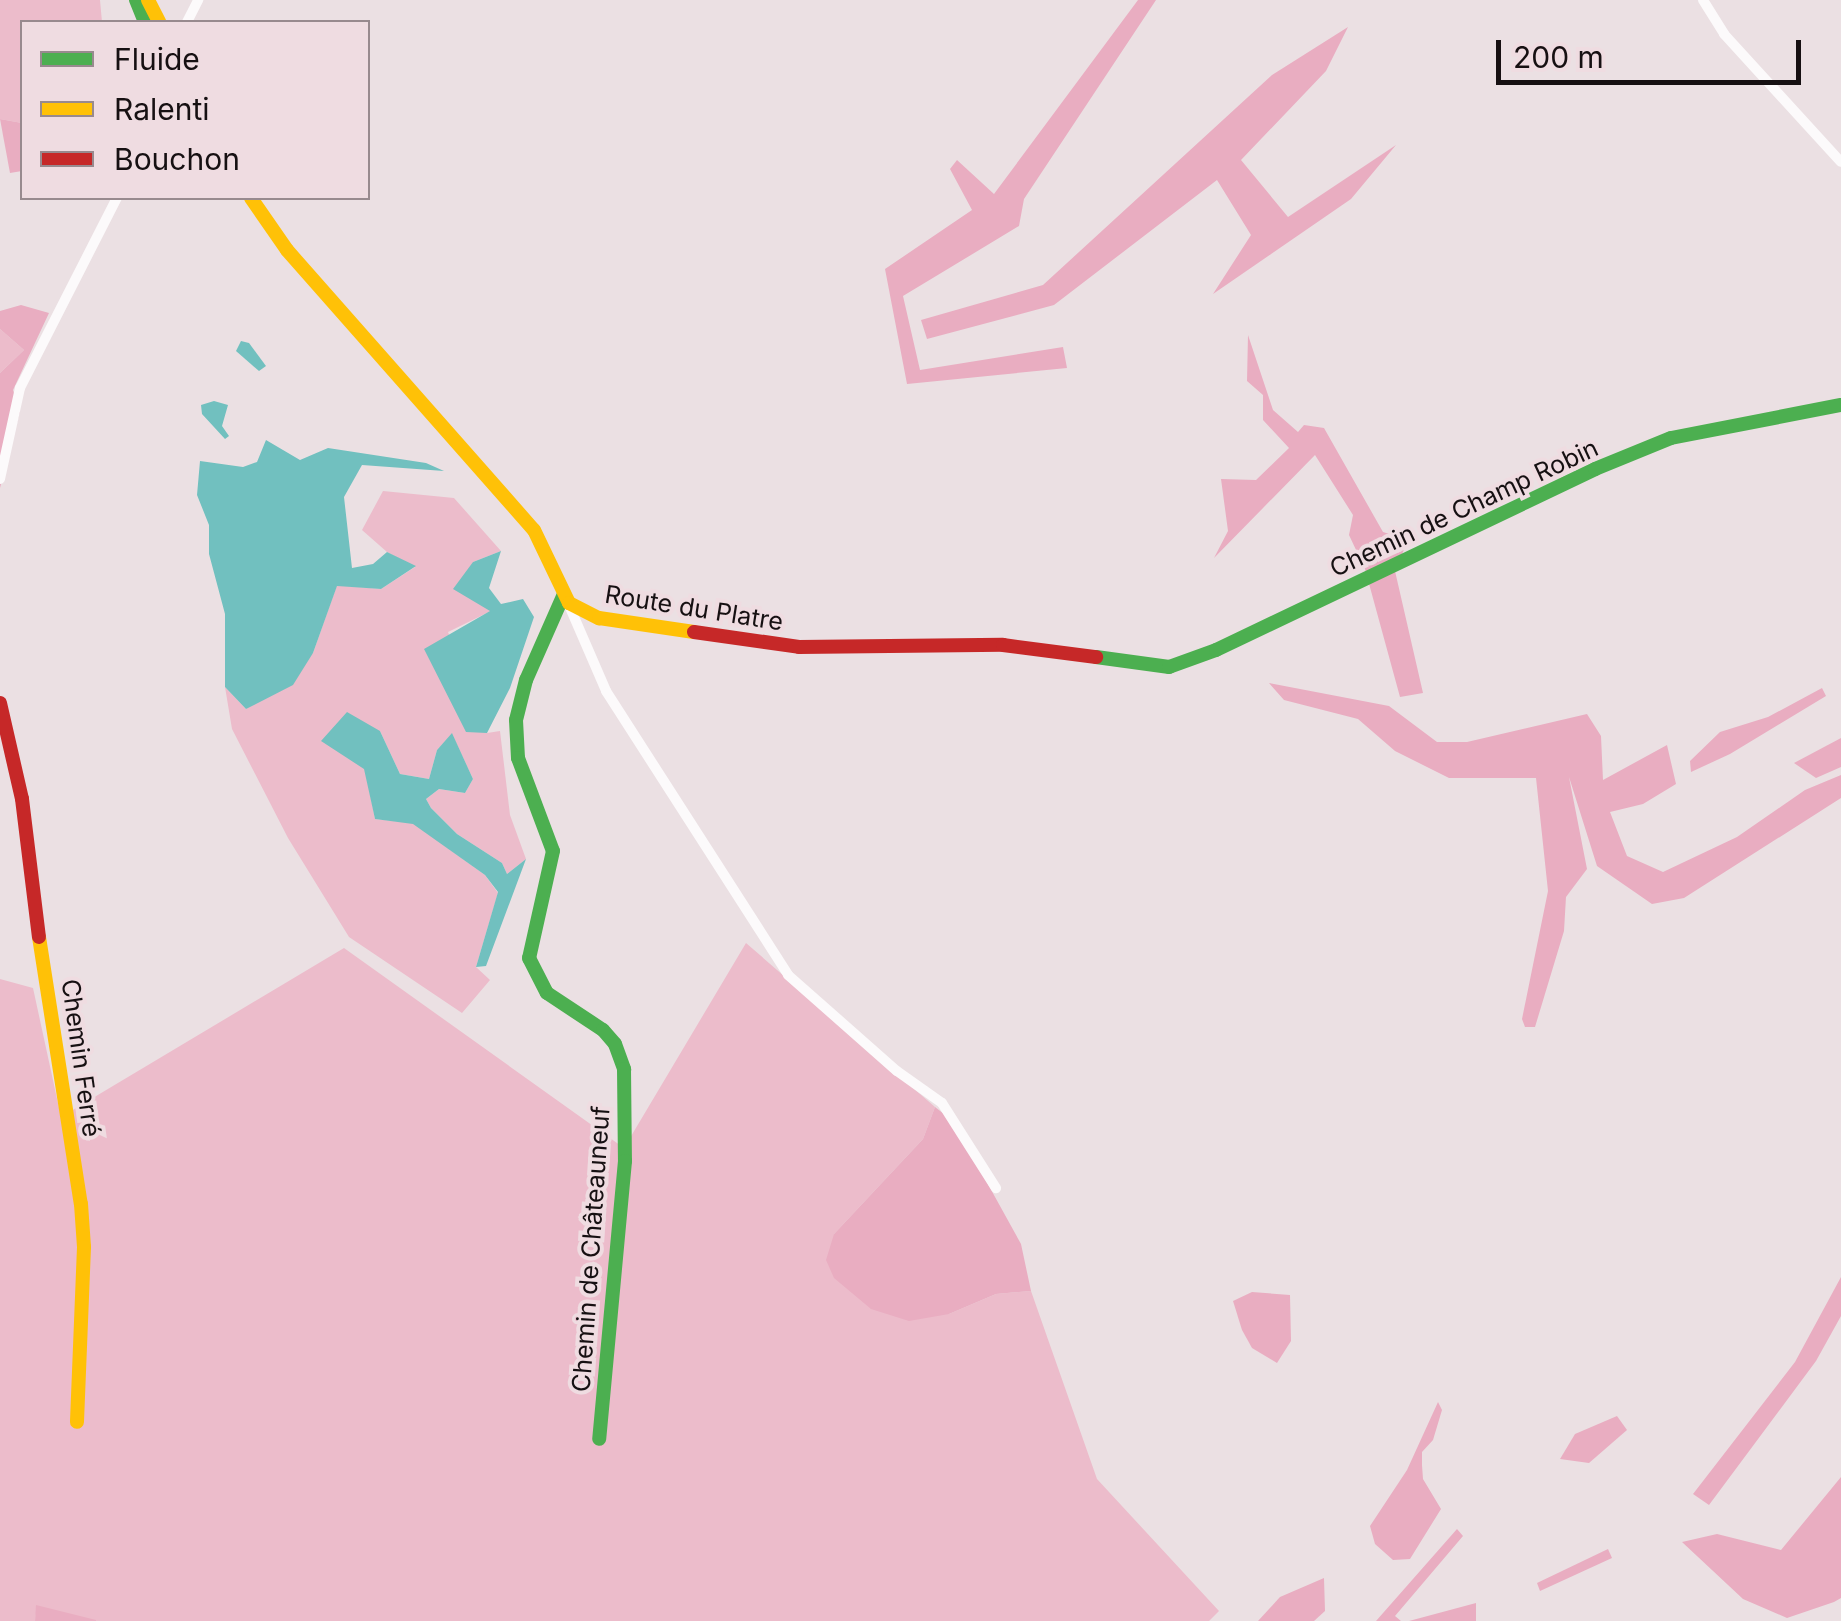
<!DOCTYPE html>
<html>
<head>
<meta charset="utf-8">
<style>
  body { margin:0 }
  #map { position:relative; width:1841px; height:1621px; overflow:hidden; background:#ebe0e3; font-family:Inter,sans-serif }
  div>[style] { position:absolute }
  .green>* { inset:0; background:#ecbccb }
  .forest>* { inset:0; background:#e9adc1 }
  .water>* { inset:0; background:#71c0bf }
  .street>* { height:10px; margin:-5px; padding:0 5px; transform-origin:5px; border-radius:5px; background:#fcfafb }
  .fast>* { height:14px; margin:-7px; padding:0 7px; transform-origin:7px; border-radius:7px; background:#4caf50 }
  .slow>* { height:14px; margin:-7px; padding:0 7px; transform-origin:7px; border-radius:7px; background:#ffc107 }
  .jam>* { height:14px; margin:-7px; padding:0 7px; transform-origin:7px; border-radius:7px; background:#c62828 }
  span { translate:-50% -50%; white-space:nowrap; text-align:center; line-height:1.15; -webkit-text-stroke:8px #efdce1; paint-order:stroke }
  .street-label { font-size:25px; color:#161012 }
  .legend { position:absolute; left:20px; top:20px; width:350px; height:180px; box-sizing:border-box; background:#efdce1; border:2px solid #988a8e; margin:0; padding:12px 18px; list-style:none; font-size:30px; color:#161012 }
  .legend li { display:flex; align-items:center; gap:20px; height:50px }
  .legend b { width:50px; border:2px solid #988a8e }
  .scale { position:absolute; left:1496px; top:40px; width:305px; height:45px; box-sizing:border-box; border:5px solid #161012; border-top:0; padding-left:12px; font-size:30px; line-height:35px; white-space:nowrap; color:#161012; -webkit-text-stroke:8px #efdce1; paint-order:stroke }
</style>
</head>
<body>
<div id="map">
  <div class="green">
    <div style="clip-path:polygon(0 0,100px 0,102px 22px,22px 22px,22px 123px,0 119px)"></div>
    <div style="clip-path:polygon(0 329px,24px 350px,0 373px)"></div>
    <div style="clip-path:polygon(383px 491px,454px 498px,501px 551px,473px 562px,491px 611px,448px 632px,487px 733px,500px 731px,510px 815px,526px 859px,507px 874px,502px 863px,457px 834px,431px 808px,426px 799px,439px 789px,465px 793px,473px 779px,452px 734px,437px 750px,429px 779px,400px 774px,380px 731px,365px 769px,375px 819px,413px 823px,485px 875px,498px 893px,476px 967px,490px 980px,462px 1013px,349px 937px,288px 838px,232px 729px,225px 687px,246px 709px,313px 653px,337px 585px,381px 589px,415px 567px,387px 552px,362px 530px)"></div>
    <div style="clip-path:polygon(746px 943px,935px 1107px,923px 1139px,834px 1234px,949px 1314px,996px 1294px,1031px 1291px,1097px 1479px,1219px 1611px,1209px 1621px,96px 1621px,37px 1606px,35px 1621px,0 1621px,0 979px,33px 988px,61px 1117px,344px 948px,624px 1148px)"></div>
  </div>
  <div class="forest">
    <div style="clip-path:polygon(1138px 0,1156px 0,1024px 199px,1019px 226px,903px 296px,920px 370px,1063px 347px,1067px 368px,907px 384px,885px 269px,972px 210px,950px 169px,957px 160px,994px 194px)"></div>
    <div style="clip-path:polygon(1348px 27px,1326px 71px,1241px 160px,1288px 217px,1396px 145px,1351px 199px,1213px 294px,1251px 235px,1217px 180px,1054px 305px,927px 339px,921px 320px,1043px 285px,1272px 75px)"></div>
    <div style="clip-path:polygon(0 119px,22px 123px,22px 171px,10px 173px)"></div>
    <div style="clip-path:polygon(21px 305px,49px 313px,13px 390px,20px 411px,0 488px,0 373px,24px 350px,0 329px,0 311px)"></div>
    <div style="clip-path:polygon(1248px 335px,1273px 410px,1298px 432px,1304px 425px,1324px 428px,1383px 532px,1408px 540px,1395px 571px,1423px 693px,1400px 697px,1365px 569px,1349px 535px,1353px 515px,1315px 455px,1214px 558px,1228px 531px,1221px 479px,1256px 480px,1289px 448px,1263px 420px,1263px 395px,1247px 381px)"></div>
    <div style="clip-path:polygon(1269px 683px,1389px 706px,1437px 742px,1467px 742px,1587px 714px,1601px 736px,1603px 780px,1667px 745px,1676px 784px,1643px 804px,1610px 812px,1627px 856px,1663px 872px,1737px 837px,1805px 790px,1841px 775px,1841px 798px,1684px 898px,1652px 904px,1597px 866px,1569px 777px,1587px 869px,1566px 897px,1564px 931px,1535px 1027px,1525px 1027px,1522px 1019px,1548px 891px,1536px 778px,1449px 778px,1395px 751px,1358px 719px,1284px 700px)"></div>
    <div style="clip-path:polygon(1822px 688px,1826px 696px,1730px 754px,1691px 772px,1690px 761px,1720px 732px,1768px 717px)"></div>
    <div style="clip-path:polygon(1841px 738px,1841px 767px,1816px 778px,1794px 763px)"></div>
    <div style="clip-path:polygon(935px 1107px,953px 1121px,1021px 1244px,1031px 1291px,996px 1294px,949px 1314px,909px 1321px,871px 1309px,834px 1278px,826px 1260px,834px 1234px,923px 1139px)"></div>
    <div style="clip-path:polygon(1841px 1277px,1841px 1316px,1816px 1361px,1709px 1505px,1693px 1494px,1795px 1362px)"></div>
    <div style="clip-path:polygon(1252px 1292px,1290px 1295px,1291px 1341px,1277px 1363px,1252px 1348px,1242px 1330px,1233px 1301px)"></div>
    <div style="clip-path:polygon(1438px 1402px,1442px 1410px,1433px 1440px,1422px 1452px,1422px 1465px,1423px 1479px,1441px 1509px,1410px 1559px,1393px 1560px,1375px 1544px,1370px 1526px,1407px 1470px)"></div>
    <div style="clip-path:polygon(1617px 1416px,1627px 1430px,1589px 1463px,1560px 1459px,1575px 1434px)"></div>
    <div style="clip-path:polygon(1841px 1477px,1841px 1598px,1834px 1602px,1787px 1618px,1743px 1599px,1682px 1542px,1717px 1534px,1781px 1550px)"></div>
    <div style="clip-path:polygon(1457px 1529px,1463px 1536px,1395px 1616px,1401px 1621px,1376px 1621px)"></div>
    <div style="clip-path:polygon(1608px 1549px,1612px 1558px,1540px 1591px,1537px 1583px)"></div>
    <div style="clip-path:polygon(1324px 1578px,1325px 1611px,1314px 1621px,1258px 1621px,1280px 1597px)"></div>
    <div style="clip-path:polygon(1476px 1603px,1476px 1621px,1409px 1621px)"></div>
    <div style="clip-path:polygon(36px 1605px,96px 1620px,96px 1621px,35px 1621px)"></div>
  </div>
  <div class="water">
    <div style="clip-path:polygon(241px 341px,249px 343px,266px 366px,259px 371px,236px 351px)"></div>
    <div style="clip-path:polygon(214px 401px,228px 405px,222px 426px,229px 436px,225px 439px,202px 414px,201px 405px)"></div>
    <div style="clip-path:polygon(266px 440px,300px 460px,328px 448px,426px 463px,444px 471px,362px 465px,344px 497px,352px 568px,373px 564px,387px 552px,416px 566px,381px 589px,337px 586px,313px 653px,293px 685px,246px 709px,225px 687px,225px 614px,209px 554px,209px 525px,197px 495px,200px 461px,243px 467px,257px 462px)"></div>
    <div style="clip-path:polygon(501px 551px,489px 588px,501px 604px,523px 599px,534px 617px,510px 688px,487px 733px,466px 732px,424px 649px,490px 611px,453px 589px,473px 562px)"></div>
    <div style="clip-path:polygon(347px 712px,380px 731px,400px 774px,429px 779px,437px 750px,452px 733px,473px 779px,465px 793px,439px 789px,426px 799px,431px 808px,457px 834px,502px 863px,507px 874px,526px 859px,486px 966px,476px 967px,498px 892px,485px 875px,413px 824px,375px 819px,364px 769px,321px 741px)"></div>
  </div>
  <div class="street">
    <div style="left:1703px;top:0;width:40px;rotate:58deg"></div>
    <div style="left:1724px;top:34px;width:173px;rotate:47.6deg"></div>
    <div style="left:187px;top:22px;width:25px;rotate:-63deg"></div>
    <div style="left:0;top:479px;width:93px;rotate:-77.6deg"></div>
    <div style="left:20px;top:388px;width:213px;rotate:-63deg"></div>
    <div style="left:568px;top:603px;width:96px;rotate:66.6deg"></div>
    <div style="left:606px;top:691px;width:337px;rotate:57.3deg"></div>
    <div style="left:788px;top:975px;width:145px;rotate:41.4deg"></div>
    <div style="left:897px;top:1071px;width:55px;rotate:35.4deg"></div>
    <div style="left:942px;top:1103px;width:101px;rotate:57.6deg"></div>
  </div>
  <div class="fast">
    <div style="left:136px;top:0;width:24px;rotate:68deg"></div>
    <div style="left:564px;top:594px;width:94px;rotate:113.8deg"></div>
    <div style="left:526px;top:680px;width:41px;rotate:104deg"></div>
    <div style="left:516px;top:720px;width:38px;rotate:87deg"></div>
    <div style="left:518px;top:758px;width:99px;rotate:69.4deg"></div>
    <div style="left:553px;top:851px;width:110px;rotate:102.6deg"></div>
    <div style="left:529px;top:958px;width:39px;rotate:63deg"></div>
    <div style="left:547px;top:993px;width:67px;rotate:33.5deg"></div>
    <div style="left:603px;top:1030px;width:18px;rotate:49deg"></div>
    <div style="left:615px;top:1044px;width:27px;rotate:70deg"></div>
    <div style="left:624px;top:1069px;width:92px;rotate:89.4deg"></div>
    <div style="left:625px;top:1161px;width:279px;rotate:95.3deg"></div>
    <div style="left:1096px;top:657px;width:74px;rotate:7.8deg"></div>
    <div style="left:1169px;top:667px;width:50px;rotate:-19.9deg"></div>
    <div style="left:1216px;top:650px;width:420px;rotate:-25.5deg"></div>
    <div style="left:1595px;top:469px;width:82px;rotate:-22.2deg"></div>
    <div style="left:1671px;top:438px;width:173px;rotate:-11deg"></div>
  </div>
  <div class="slow">
    <div style="left:148px;top:0;width:25px;rotate:63deg"></div>
    <div style="left:251px;top:198px;width:63px;rotate:55.3deg"></div>
    <div style="left:287px;top:250px;width:373px;rotate:48.6deg"></div>
    <div style="left:534px;top:530px;width:81px;rotate:64.4deg"></div>
    <div style="left:569px;top:603px;width:34px;rotate:27deg"></div>
    <div style="left:599px;top:618px;width:96px;rotate:8.4deg"></div>
    <div style="left:39px;top:937px;width:270px;rotate:81.1deg"></div>
    <div style="left:81px;top:1204px;width:43px;rotate:86deg"></div>
    <div style="left:84px;top:1247px;width:175px;rotate:92.3deg"></div>
  </div>
  <div class="jam">
    <div style="left:694px;top:632px;width:106px;rotate:8.1deg"></div>
    <div style="left:799px;top:647px;width:204px;rotate:-0.6deg"></div>
    <div style="left:1003px;top:645px;width:94px;rotate:7.4deg"></div>
    <div style="left:0;top:703px;width:98px;rotate:77.1deg"></div>
    <div style="left:22px;top:799px;width:139px;rotate:83deg"></div>
  </div>
  <div class="street-label">
    <span style="left:1464px;top:508px;rotate:-25deg">Chemin de Champ Robin</span>
    <span style="left:694px;top:608px;rotate:9deg">Route du Platre</span>
    <span style="left:81px;top:1058px;rotate:82deg">Chemin Ferré</span>
    <span style="left:591px;top:1249px;rotate:-86deg">Chemin de Châteauneuf</span>
  </div>
  <ul class="legend">
  <li><b style="height:12px;background:#4caf50"></b>Fluide</li>
  <li><b style="height:12px;background:#ffc107"></b>Ralenti</li>
  <li><b style="height:12px;background:#c62828"></b>Bouchon</li>
  </ul>
  <div class="scale">200 m</div>
</div>
</body>
</html>
